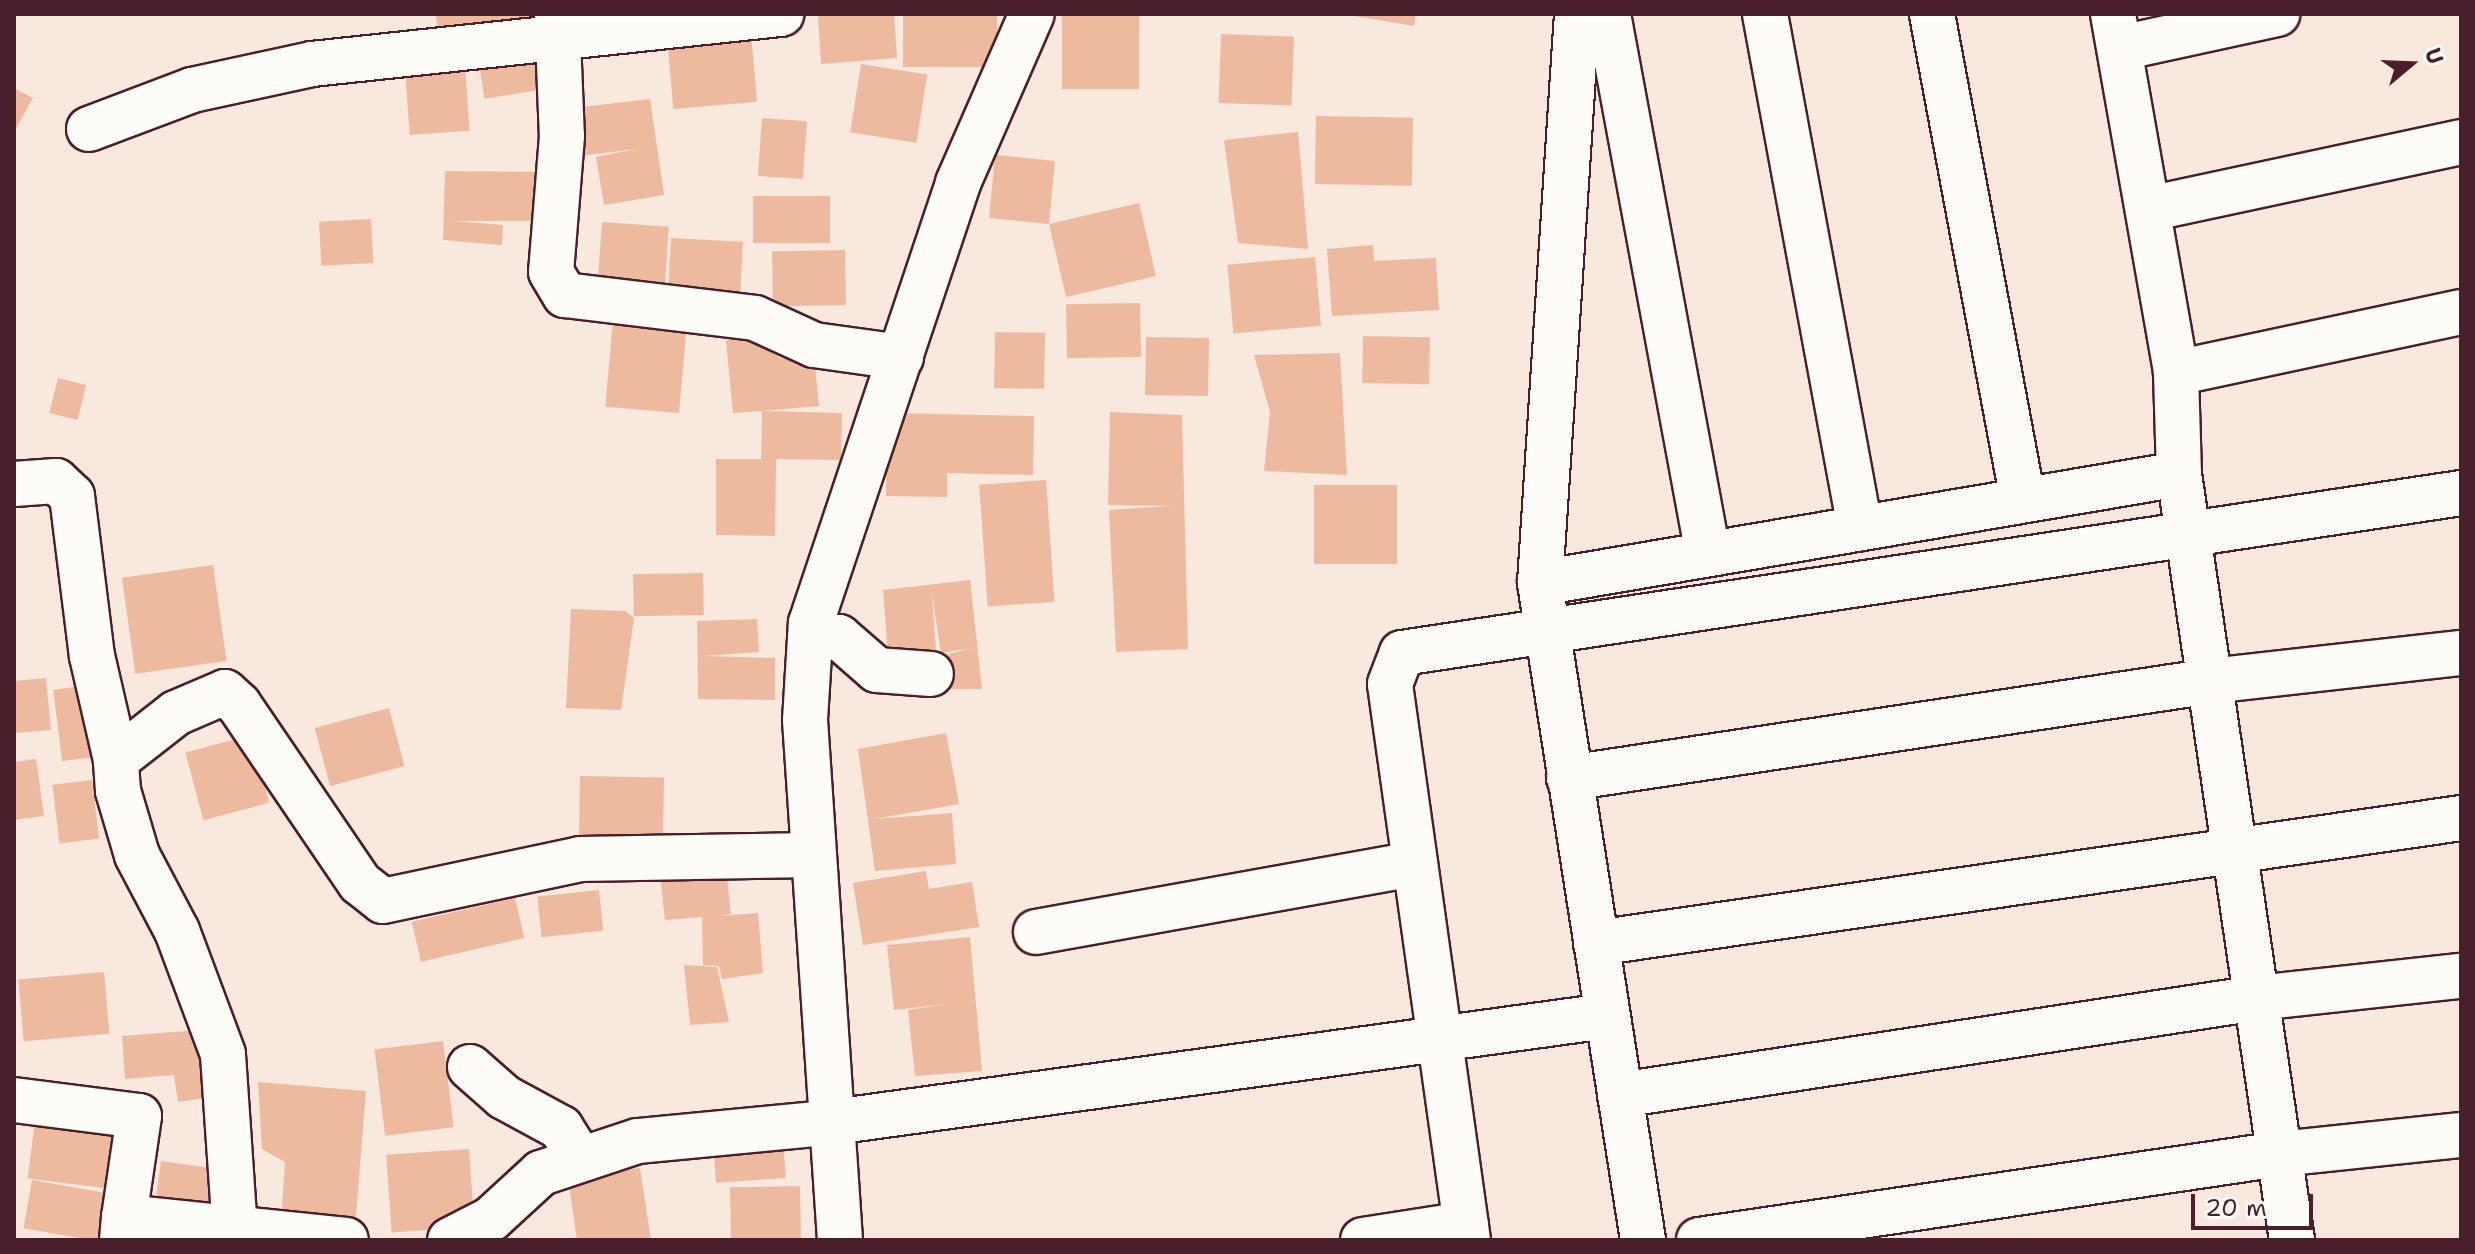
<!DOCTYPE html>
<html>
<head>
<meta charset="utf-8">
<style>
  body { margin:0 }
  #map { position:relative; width:2475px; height:1254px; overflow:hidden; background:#f8e8dd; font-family:"Shantell Sans",sans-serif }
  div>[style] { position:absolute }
  .building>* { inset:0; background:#edba9f; transform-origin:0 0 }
  .roads { filter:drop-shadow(2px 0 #4a1f2b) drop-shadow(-2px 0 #4a1f2b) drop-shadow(0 2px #4a1f2b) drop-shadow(0 -2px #4a1f2b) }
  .minor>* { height:44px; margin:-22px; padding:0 22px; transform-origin:22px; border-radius:22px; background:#fdfcf7 }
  span { translate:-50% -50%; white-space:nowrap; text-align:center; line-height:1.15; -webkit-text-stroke:8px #fdfcf7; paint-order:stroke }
  .frame { position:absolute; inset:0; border:16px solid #4a1f2b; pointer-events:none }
  .north { position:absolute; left:2371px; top:24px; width:80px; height:80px; -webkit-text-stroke:6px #fdfcf7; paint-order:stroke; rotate:71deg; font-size:22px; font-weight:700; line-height:32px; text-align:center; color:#4a1f2b }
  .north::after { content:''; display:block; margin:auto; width:28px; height:36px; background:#4a1f2b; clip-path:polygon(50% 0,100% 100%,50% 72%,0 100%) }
  .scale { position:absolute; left:2191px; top:1194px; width:122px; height:36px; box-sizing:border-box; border:4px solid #4a1f2b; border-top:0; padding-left:10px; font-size:24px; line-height:28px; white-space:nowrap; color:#4a1f2b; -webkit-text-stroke:6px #fdfcf7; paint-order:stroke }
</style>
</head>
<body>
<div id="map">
  <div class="building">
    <div style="clip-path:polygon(435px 14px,552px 14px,442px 46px)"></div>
    <div style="clip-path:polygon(841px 14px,894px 14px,897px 58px,821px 64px,818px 16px)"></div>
    <div style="left:903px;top:14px;width:94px;height:53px"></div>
    <div style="left:1062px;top:14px;width:77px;height:75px"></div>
    <div style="clip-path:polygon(1342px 14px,1416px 14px,1414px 26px)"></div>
    <div style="left:750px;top:22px;width:80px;height:84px;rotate:85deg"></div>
    <div style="left:1221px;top:34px;width:73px;height:69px;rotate:2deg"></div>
    <div style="left:542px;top:40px;width:49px;height:66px;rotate:81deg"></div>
    <div style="left:861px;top:64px;width:67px;height:69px;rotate:9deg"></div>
    <div style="left:465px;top:66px;width:65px;height:60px;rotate:86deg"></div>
    <div style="clip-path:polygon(14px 88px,33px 98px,14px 132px)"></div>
    <div style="clip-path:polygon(650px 99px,664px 195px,604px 205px,596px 157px,637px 149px,579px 156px,573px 108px)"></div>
    <div style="left:1316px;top:116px;width:97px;height:68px;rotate:1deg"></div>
    <div style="left:762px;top:118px;width:45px;height:58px;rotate:4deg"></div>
    <div style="clip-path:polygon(1298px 132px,1308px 249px,1238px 243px,1224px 140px)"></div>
    <div style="clip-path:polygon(995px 155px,1055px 161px,1049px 224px,1139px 203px,1156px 276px,1066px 297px,1049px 224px,989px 218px)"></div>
    <div style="clip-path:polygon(445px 171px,543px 172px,543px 221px,453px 221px,503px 225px,502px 245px,443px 240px)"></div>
    <div style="left:753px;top:196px;width:77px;height:47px"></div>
    <div style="left:371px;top:219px;width:44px;height:52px;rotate:87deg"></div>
    <div style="left:602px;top:222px;width:67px;height:62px;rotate:4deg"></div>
    <div style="left:671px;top:238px;width:72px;height:59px;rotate:3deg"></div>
    <div style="clip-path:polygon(1373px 245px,1374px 261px,1436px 258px,1439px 310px,1332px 316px,1327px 249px)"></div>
    <div style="left:845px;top:250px;width:55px;height:73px;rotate:89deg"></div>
    <div style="left:1315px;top:257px;width:69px;height:88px;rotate:85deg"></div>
    <div style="left:1140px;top:303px;width:54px;height:74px;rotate:89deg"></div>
    <div style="left:613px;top:319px;width:74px;height:88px;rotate:5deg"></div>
    <div style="left:995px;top:332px;width:50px;height:56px;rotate:1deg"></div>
    <div style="clip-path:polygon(776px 336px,778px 358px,728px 362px,814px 355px,819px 406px,762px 411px,842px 413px,841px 460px,776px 459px,775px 536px,716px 535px,716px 459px,761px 459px,762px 411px,733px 413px,728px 362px,726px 340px)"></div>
    <div style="left:1363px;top:336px;width:67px;height:47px;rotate:1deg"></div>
    <div style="left:1146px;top:337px;width:63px;height:58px;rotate:1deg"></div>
    <div style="clip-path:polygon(1340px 353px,1347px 475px,1264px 471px,1270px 412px,1254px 355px)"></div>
    <div style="left:58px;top:378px;width:29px;height:36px;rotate:14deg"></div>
    <div style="clip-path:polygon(1110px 412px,1182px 415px,1188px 649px,1116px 652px,1109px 510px,1171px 506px,1108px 505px)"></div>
    <div style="clip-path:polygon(887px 413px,1034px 416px,1033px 475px,947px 473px,947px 497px,886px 496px)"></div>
    <div style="left:1046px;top:480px;width:122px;height:67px;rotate:86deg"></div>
    <div style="left:1314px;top:485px;width:83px;height:79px"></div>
    <div style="left:213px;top:565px;width:97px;height:92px;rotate:82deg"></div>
    <div style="left:703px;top:573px;width:42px;height:70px;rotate:89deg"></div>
    <div style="clip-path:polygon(970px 580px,982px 689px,951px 689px,949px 654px,971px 648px,941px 653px,932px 594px,936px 651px,888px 654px,883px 590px)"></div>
    <div style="clip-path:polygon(571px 609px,625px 611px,634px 618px,621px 710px,566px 708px)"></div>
    <div style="clip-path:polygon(757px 619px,759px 652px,705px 656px,775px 658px,775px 700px,698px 699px,697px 621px)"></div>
    <div style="clip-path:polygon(46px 678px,51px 730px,14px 733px,14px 681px)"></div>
    <div style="left:91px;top:685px;width:72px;height:38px;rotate:83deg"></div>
    <div style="left:389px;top:708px;width:60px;height:77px;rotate:75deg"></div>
    <div style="clip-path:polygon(946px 733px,959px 804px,875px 819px,952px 813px,956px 864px,875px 871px,858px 749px)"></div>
    <div style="left:251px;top:735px;width:70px;height:68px;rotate:75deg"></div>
    <div style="clip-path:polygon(36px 759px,44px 816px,14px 820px,14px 762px)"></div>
    <div style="left:580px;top:776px;width:84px;height:70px;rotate:1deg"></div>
    <div style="left:92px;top:780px;width:59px;height:40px;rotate:83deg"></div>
    <div style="clip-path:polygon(725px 860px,731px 914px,720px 916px,758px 913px,763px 973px,722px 979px,719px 966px,703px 965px,702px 917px,665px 920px,659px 866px)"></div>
    <div style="clip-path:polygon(926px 871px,929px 889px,972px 882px,979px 927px,863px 945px,853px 883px)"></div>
    <div style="left:599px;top:890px;width:41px;height:62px;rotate:84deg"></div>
    <div style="left:515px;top:898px;width:41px;height:106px;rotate:77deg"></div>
    <div style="clip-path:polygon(970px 937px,982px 1071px,915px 1076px,908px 1010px,947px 1004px,894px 1010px,887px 945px)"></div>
    <div style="clip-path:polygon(684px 965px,717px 967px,729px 1022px,690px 1025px)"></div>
    <div style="left:104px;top:972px;width:62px;height:86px;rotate:85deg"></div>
    <div style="clip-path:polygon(212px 1029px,215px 1071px,200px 1073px,205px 1098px,178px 1102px,174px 1075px,125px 1079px,122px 1036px)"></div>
    <div style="left:443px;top:1041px;width:87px;height:69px;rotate:83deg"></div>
    <div style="clip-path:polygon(258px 1082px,366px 1091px,355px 1227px,281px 1221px,285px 1162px,262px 1149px)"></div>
    <div style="left:35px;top:1120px;width:85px;height:59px;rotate:7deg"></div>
    <div style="left:783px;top:1138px;width:40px;height:70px;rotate:86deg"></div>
    <div style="left:469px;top:1149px;width:78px;height:83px;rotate:86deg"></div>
    <div style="left:161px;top:1161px;width:57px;height:48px;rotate:8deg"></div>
    <div style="clip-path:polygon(640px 1168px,651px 1240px,577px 1240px,568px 1178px)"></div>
    <div style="left:32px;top:1180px;width:88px;height:49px;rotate:10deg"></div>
    <div style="left:800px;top:1186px;width:54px;height:70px;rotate:89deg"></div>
  </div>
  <div class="roads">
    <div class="minor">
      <div style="left:557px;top:14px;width:122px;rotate:87.7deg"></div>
      <div style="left:562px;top:136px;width:136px;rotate:94.6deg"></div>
      <div style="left:551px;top:272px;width:27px;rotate:59deg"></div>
      <div style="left:565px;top:295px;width:191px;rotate:6.9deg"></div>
      <div style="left:755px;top:318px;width:65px;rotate:24.6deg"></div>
      <div style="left:814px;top:345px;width:88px;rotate:7.9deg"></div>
      <div style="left:1577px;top:14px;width:570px;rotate:93.72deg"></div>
      <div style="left:1540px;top:583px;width:665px;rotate:81.09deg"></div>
      <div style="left:1608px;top:14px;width:549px;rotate:79.51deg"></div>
      <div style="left:1765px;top:14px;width:523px;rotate:79.53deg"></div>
      <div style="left:1932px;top:14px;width:494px;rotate:79.4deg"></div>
      <div style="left:2113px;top:14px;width:364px;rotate:80deg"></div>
      <div style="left:2176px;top:373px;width:101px;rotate:88.3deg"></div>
      <div style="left:2179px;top:474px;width:774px;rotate:81.61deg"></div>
      <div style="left:2120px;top:48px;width:161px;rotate:-12.2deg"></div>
      <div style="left:89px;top:129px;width:110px;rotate:-20.7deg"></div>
      <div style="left:192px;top:90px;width:123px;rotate:-12.2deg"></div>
      <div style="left:312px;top:64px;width:472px;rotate:-6.1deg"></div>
      <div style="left:2149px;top:209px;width:319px;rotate:-12.1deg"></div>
      <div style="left:2176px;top:373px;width:291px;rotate:-12.1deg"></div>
      <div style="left:14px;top:484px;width:42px;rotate:-4.1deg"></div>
      <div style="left:56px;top:481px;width:22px;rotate:43deg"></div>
      <div style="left:72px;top:496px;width:161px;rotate:82.9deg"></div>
      <div style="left:92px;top:656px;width:107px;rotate:77deg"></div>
      <div style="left:1540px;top:583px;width:648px;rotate:-9.68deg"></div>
      <div style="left:810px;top:638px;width:29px;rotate:-2deg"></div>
      <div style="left:839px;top:637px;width:50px;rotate:41deg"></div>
      <div style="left:877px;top:670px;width:54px;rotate:4.2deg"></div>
      <div style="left:1569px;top:778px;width:649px;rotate:-8.59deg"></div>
      <div style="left:2211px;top:681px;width:252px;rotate:-6.4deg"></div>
      <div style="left:1036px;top:932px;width:385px;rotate:-10.2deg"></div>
      <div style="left:1596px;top:943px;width:874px;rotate:-8.22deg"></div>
      <div style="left:470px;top:1067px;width:45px;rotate:41.4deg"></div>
      <div style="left:504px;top:1097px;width:65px;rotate:28.5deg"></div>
      <div style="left:561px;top:1128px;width:32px;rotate:58deg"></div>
      <div style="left:1620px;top:1095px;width:644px;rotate:-8.66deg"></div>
      <div style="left:2257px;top:998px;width:205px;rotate:-6.2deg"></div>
      <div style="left:14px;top:1100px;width:126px;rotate:7.3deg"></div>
      <div style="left:139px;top:1116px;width:102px;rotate:98.4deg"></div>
      <div style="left:235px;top:1231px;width:177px;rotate:-93.9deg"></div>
      <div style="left:223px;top:1054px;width:131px;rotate:-110.5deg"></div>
      <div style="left:177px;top:931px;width:86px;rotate:-117.8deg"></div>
      <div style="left:137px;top:855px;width:67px;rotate:-106.5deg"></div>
      <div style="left:118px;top:791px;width:31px;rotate:-94deg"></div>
      <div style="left:116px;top:760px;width:76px;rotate:-38.1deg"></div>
      <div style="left:176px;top:713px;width:53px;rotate:-23.2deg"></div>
      <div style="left:225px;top:692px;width:19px;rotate:43deg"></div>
      <div style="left:239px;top:705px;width:215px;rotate:55.8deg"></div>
      <div style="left:360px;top:883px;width:29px;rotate:38deg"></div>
      <div style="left:383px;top:901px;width:201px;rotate:-12deg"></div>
      <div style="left:580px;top:859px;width:232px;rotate:-1deg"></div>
      <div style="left:122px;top:1240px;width:23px;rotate:-85deg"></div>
      <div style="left:124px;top:1217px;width:223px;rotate:5.9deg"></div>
      <div style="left:450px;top:1240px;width:46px;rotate:-27.1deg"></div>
      <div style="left:491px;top:1219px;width:68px;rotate:-42.6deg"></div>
      <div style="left:541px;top:1173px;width:102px;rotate:-18.3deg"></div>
      <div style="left:638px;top:1141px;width:189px;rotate:-5.5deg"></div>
      <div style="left:826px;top:1123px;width:787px;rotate:-7.81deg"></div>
      <div style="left:840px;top:1240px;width:521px;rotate:-93.85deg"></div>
      <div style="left:805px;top:720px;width:97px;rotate:-86.5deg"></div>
      <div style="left:811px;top:623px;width:464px;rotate:-71.5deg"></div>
      <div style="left:958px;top:183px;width:184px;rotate:-66.4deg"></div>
      <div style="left:1363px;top:1240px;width:104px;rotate:-8.8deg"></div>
      <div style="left:1468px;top:1240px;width:561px;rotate:-97.99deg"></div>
      <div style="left:1390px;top:684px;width:33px;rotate:-69deg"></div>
      <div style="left:1402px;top:653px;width:1071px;rotate:-8.59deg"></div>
      <div style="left:1699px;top:1240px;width:586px;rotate:-8.43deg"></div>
      <div style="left:2279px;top:1154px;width:183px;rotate:-6deg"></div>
    </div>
  </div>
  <div class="frame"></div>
  <div class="north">U</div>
  <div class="scale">20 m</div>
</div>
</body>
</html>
